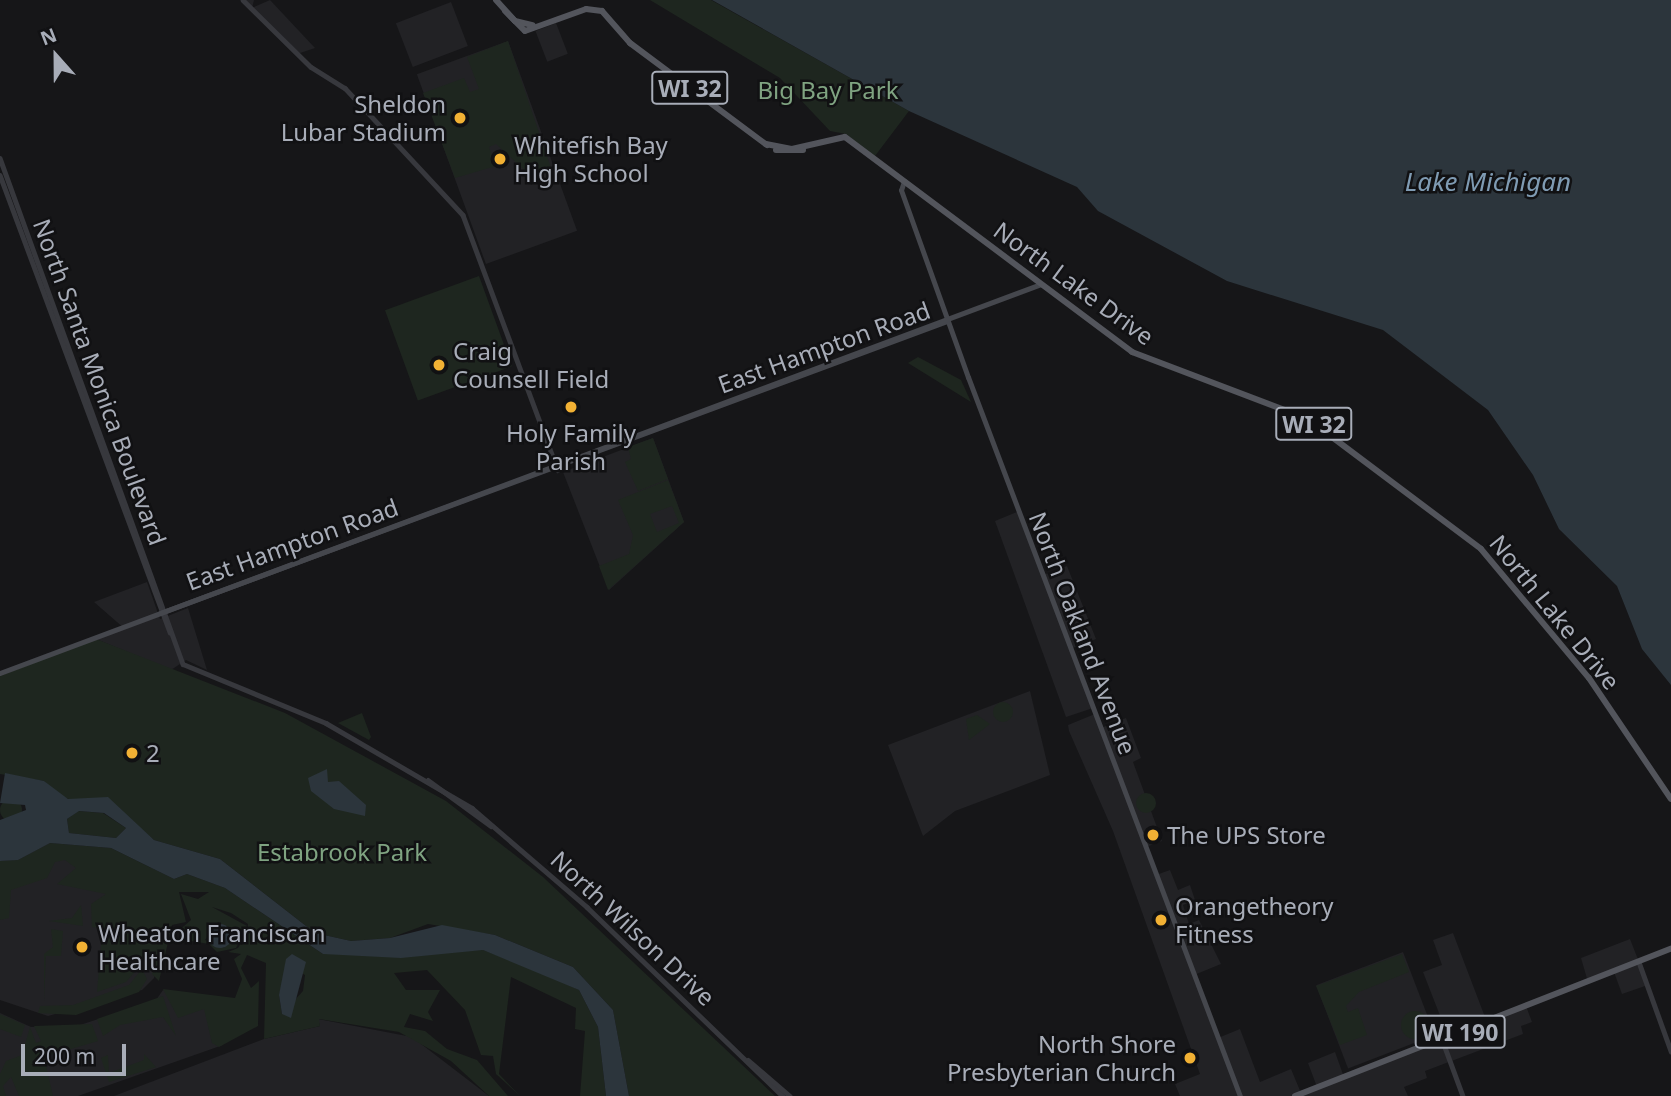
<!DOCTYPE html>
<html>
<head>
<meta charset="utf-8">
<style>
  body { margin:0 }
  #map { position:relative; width:1671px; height:1096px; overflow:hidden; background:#161618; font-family:"Noto Sans",sans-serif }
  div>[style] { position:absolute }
  .built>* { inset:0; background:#222225; transform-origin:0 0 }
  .green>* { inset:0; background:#1e261f; transform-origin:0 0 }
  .round { border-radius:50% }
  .water>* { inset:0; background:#2c353c }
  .tertiary>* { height:4.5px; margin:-2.25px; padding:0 2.25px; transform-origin:2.25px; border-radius:2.25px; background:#37383d }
  .secondary>* { height:5px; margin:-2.5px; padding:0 2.5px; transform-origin:2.5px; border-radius:2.5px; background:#45474d }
  .primary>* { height:6px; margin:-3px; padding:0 3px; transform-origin:3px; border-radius:3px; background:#53555c }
  .dots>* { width:19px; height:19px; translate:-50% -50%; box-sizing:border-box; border:4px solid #111113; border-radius:50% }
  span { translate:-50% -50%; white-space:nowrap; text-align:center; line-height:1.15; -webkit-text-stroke:5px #111113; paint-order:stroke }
  .shield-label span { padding:2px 5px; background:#111113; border:2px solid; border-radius:5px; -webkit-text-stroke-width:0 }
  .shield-label { font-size:23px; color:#a8adb8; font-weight:700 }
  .park-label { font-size:24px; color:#7fa381 }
  .poi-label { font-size:24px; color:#a8adb8 }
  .right { translate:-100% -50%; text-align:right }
  .left { translate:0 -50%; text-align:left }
  .street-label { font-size:24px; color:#a8adb8 }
  .water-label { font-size:26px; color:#7f9bb3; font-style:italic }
  .north { position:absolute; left:21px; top:21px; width:70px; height:70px; -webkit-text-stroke:5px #111113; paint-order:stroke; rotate:339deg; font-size:19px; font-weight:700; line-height:28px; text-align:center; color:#a8adb8 }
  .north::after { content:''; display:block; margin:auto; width:24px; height:32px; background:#a8adb8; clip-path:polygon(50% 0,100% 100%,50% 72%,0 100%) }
  .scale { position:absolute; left:21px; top:1044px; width:105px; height:32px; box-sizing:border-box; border:4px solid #a8adb8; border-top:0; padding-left:9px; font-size:21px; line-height:24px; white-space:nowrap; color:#a8adb8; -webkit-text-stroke:5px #111113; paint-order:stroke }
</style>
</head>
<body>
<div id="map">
  <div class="built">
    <div style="clip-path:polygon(243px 0,254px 0,252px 8px,270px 0,315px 48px,297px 54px)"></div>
    <div style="left:451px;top:2px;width:47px;height:59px;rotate:69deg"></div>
    <div style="left:556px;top:23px;width:33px;height:22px;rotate:69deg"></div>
    <div style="left:508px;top:41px;width:202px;height:97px;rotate:70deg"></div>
    <div style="clip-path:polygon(653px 438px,684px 522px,609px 590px,563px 472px)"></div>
    <div style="clip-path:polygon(1019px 511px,1043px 575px,1067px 566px,1096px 639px,1070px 649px,1093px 708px,1066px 717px,995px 521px)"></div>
    <div style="clip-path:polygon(147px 582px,160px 619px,188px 608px,207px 670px,186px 660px,171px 670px,96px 639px,125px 629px,94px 602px)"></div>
    <div style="clip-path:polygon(1030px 691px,1050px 775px,955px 811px,923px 836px,888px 745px)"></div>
    <div style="clip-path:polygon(1095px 714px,1101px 728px,1126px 718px,1141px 758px,1133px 762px,1162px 841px,1146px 847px,1156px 875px,1170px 870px,1178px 890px,1190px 885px,1195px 900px,1183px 905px,1189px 924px,1199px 920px,1221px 964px,1194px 975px,1218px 1038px,1240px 1029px,1260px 1082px,1291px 1069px,1301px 1093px,1317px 1087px,1308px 1063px,1335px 1052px,1344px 1077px,1526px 1006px,1532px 1022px,1521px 1026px,1523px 1034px,1425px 1071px,1427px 1078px,1404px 1087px,1408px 1096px,1180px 1096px,1175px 1084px,1200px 1074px,1113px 831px,1069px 731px,1068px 725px)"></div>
    <div style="clip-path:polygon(50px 843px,173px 916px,154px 978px,142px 990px,48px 1016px,0 1000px,0 861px,18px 860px)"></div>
    <div style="clip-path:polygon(1453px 933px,1485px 1017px,1446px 1031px,1423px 972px,1442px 965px,1433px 940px)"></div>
    <div style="clip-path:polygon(1630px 939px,1648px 985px,1622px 994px,1614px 972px,1588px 982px,1581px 958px)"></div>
    <div style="left:1403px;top:952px;width:89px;height:93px;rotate:69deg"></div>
    <div style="clip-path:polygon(163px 990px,205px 998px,223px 1045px,78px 1096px,0 1096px,0 1013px,31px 1027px,74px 1027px,156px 1000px)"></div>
    <div style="clip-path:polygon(318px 1019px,412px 1037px,489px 1096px,114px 1096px,264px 1039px,320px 1026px)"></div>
  </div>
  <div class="green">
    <div style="clip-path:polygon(650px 0,711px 0,909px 111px,875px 156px,846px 134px,830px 131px,780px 78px)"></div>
    <div style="clip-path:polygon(508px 41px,552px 171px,529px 174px,496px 144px,489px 147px,496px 166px,455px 178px,423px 93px,464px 78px,470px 92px,479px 89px,467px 57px)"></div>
    <div style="left:479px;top:276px;width:96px;height:100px;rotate:70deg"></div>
    <div style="clip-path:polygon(918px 357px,961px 380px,971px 402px,908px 363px)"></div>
    <div style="clip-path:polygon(653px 438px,668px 479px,638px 491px,625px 462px,631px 459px,628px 447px)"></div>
    <div style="clip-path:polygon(evenodd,668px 480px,684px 522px,608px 590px,599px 566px,629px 554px,633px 535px,618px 500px,668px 480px,672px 506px,679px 523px,657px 532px,650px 514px,672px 506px)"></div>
    <div style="clip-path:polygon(96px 639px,285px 713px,446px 801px,543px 877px,775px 1096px,629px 1096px,613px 1010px,573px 967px,495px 935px,428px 924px,390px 938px,351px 941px,315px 933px,220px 859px,154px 840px,132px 821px,60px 796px,44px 781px,0 774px,0 676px)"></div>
    <div class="round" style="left:993px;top:702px;width:20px;height:20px"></div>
    <div style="clip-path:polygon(362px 713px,371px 737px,369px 740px,338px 723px)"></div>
    <div style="clip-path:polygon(977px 715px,990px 724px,969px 740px,966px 719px)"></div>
    <div class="round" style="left:1136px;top:793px;width:20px;height:20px"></div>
    <div class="round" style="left:0;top:799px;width:22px;height:22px"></div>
    <div style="clip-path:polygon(78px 811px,103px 813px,126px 828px,116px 838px,69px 833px,67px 819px)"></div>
    <div style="clip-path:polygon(evenodd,50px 843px,111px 848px,174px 879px,187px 874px,225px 888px,323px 954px,483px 950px,531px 968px,579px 990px,598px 1027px,606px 1096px,580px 1096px,585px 1031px,575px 1029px,576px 1008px,511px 977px,499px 1074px,520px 1096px,496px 1074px,493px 1056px,481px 1055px,465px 1010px,427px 970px,394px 973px,406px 990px,440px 990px,428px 1012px,433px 1021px,410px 1014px,404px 1027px,425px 1031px,447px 1049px,477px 1060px,508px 1096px,489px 1096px,451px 1061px,399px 1032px,319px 1019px,320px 1026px,264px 1039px,266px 963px,247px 955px,241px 968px,251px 988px,259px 981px,258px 1026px,219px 1047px,212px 1043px,204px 1009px,178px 1018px,163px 989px,235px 998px,242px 979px,234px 959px,241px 954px,228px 952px,238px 948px,248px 932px,248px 924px,231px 913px,212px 907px,247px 926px,236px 948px,217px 952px,209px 944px,185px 940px,177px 932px,191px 920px,181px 894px,198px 899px,209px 892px,179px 892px,186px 922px,172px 925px,159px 981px,152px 974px,159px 934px,92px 927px,91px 904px,106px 894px,57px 884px,76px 868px,65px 860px,55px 862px,47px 878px,11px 890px,9px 918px,0 920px,0 861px,18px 860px,50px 843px,218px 922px,232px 932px,224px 948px,205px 940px,218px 922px,50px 843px,288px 965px,305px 975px,303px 991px,282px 1014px,279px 995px,288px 965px)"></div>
    <div style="clip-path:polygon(81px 905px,83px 926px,49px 921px,72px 918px)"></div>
    <div style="clip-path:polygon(51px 929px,63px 931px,61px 956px,46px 956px,44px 1002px,44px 954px,53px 947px)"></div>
    <div style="clip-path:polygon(150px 933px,159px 944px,149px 965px,140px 966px,126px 982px,97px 992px,102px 934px)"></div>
    <div style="clip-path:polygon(1402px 954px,1409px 972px,1359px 992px,1346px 1006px,1348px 1012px,1358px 1008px,1367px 1035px,1340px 1045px,1316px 986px)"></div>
    <div style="clip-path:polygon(142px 969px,147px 979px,139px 992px,76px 1015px,38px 1013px,40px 1006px,73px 1005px,129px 985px)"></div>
    <div style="clip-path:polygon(163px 996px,176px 1036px,163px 1017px,120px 1025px,103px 1036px,97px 1019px)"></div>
    <div class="round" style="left:1401px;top:1011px;width:28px;height:28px"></div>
    <div style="clip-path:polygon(0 1014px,25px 1025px,21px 1037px,0 1029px)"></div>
    <div style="clip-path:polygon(92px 1024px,98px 1041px,44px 1057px,53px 1096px,19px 1096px,11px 1077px,3px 1086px,6px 1096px,0 1096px,0 1074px,6px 1061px,22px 1055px,30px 1027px,36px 1043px,41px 1041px,34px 1026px)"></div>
    <div style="clip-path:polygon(144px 1054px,156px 1067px,109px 1082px,101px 1058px,108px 1055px,109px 1073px,144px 1060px)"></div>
  </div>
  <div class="water">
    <div style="clip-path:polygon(712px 0,1671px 0,1671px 685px,1642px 649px,1617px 586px,1559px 529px,1533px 475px,1488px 410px,1383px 330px,1227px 281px,1098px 211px,1077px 187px,909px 111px)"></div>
    <div style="clip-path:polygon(327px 769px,328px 782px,339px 781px,366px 805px,365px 816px,334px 809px,311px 791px,308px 778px)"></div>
    <div style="clip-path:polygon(evenodd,5px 773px,44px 781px,68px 799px,108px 797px,154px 840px,220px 859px,315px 933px,351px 941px,390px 938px,442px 925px,495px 935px,573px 967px,613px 1010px,629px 1096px,606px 1096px,598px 1027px,579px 990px,483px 950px,401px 958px,323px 954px,225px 888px,187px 874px,174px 879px,111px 848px,50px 843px,18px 860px,0 861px,0 820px,26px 810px,25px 805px,0 803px,5px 773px,79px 811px,104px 813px,126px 828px,116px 838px,69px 833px,67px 819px,79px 811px)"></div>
    <div class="round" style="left:208px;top:924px;width:24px;height:24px"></div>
    <div style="clip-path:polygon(292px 954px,306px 962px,291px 1018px,282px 1014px,279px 995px,286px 959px)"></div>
  </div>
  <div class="tertiary">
    <div style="left:243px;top:0;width:95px;rotate:44.6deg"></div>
    <div style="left:311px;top:67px;width:40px;rotate:32deg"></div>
    <div style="left:345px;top:88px;width:173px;rotate:47.1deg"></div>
    <div style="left:463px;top:215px;width:272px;rotate:69.6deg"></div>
    <div style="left:0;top:158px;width:538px;rotate:70.12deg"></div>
    <div style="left:183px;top:664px;width:155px;rotate:22.4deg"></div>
    <div style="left:326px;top:723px;width:169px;rotate:30.2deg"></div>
    <div style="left:472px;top:808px;width:152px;rotate:40.7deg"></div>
    <div style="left:587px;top:907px;width:272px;rotate:44deg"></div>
    <div style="left:0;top:175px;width:488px;rotate:69.6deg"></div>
    <div style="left:428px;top:780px;width:78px;rotate:36.1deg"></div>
    <div style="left:1639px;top:962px;width:95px;rotate:70.2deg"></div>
    <div style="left:1442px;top:1039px;width:61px;rotate:69.8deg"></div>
    <div style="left:748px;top:1060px;width:55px;rotate:40.6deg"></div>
  </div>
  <div class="secondary">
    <div style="left:904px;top:181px;width:9px;rotate:108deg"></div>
    <div style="left:901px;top:190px;width:199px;rotate:70.3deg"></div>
    <div style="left:968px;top:377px;width:769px;rotate:69.28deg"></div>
    <div style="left:160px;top:613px;width:839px;rotate:-20.36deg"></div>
    <div style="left:0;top:673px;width:1111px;rotate:-20.49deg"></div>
  </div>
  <div class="primary">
    <div style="left:496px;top:0;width:28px;rotate:48deg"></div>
    <div style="left:515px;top:21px;width:18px;rotate:13deg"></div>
    <div style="left:505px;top:11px;width:28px;rotate:45deg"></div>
    <div style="left:525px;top:31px;width:65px;rotate:-19.8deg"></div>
    <div style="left:586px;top:9px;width:16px;rotate:7deg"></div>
    <div style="left:602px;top:11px;width:43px;rotate:48.8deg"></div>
    <div style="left:630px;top:43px;width:171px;rotate:36.7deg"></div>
    <div style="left:766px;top:144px;width:26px;rotate:11deg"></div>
    <div style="left:792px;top:149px;width:54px;rotate:-12.8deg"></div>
    <div style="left:845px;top:137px;width:359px;rotate:36.8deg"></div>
    <div style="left:1132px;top:352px;width:188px;rotate:20.8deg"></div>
    <div style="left:1308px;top:419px;width:216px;rotate:36.9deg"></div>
    <div style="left:1481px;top:549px;width:168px;rotate:50.1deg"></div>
    <div style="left:1589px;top:678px;width:146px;rotate:55.9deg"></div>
    <div style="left:776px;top:150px;width:27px"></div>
    <div style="left:1295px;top:1096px;width:404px;rotate:-21.4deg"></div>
  </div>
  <div class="dots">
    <div style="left:460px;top:118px;background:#f2b134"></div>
    <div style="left:500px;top:159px;background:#f2b134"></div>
    <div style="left:439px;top:365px;background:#f2b134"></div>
    <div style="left:571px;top:407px;background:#f2b134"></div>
    <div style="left:132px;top:753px;background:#f2b134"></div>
    <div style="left:1153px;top:835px;background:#f2b134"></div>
    <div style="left:1161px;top:920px;background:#f2b134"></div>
    <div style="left:82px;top:947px;background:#f2b134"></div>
    <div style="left:1190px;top:1058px;background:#f2b134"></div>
  </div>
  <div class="shield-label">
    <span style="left:690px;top:88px">WI 32</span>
    <span style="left:1314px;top:424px">WI 32</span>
    <span style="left:1460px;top:1032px">WI 190</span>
  </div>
  <div class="park-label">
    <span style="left:828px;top:90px">Big Bay Park</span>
    <span style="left:342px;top:852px">Estabrook Park</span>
  </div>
  <div class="poi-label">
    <span class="right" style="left:446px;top:118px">Sheldon<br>Lubar Stadium</span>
    <span class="left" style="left:514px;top:159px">Whitefish Bay<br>High School</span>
    <span class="left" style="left:453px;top:365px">Craig<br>Counsell Field</span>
    <span style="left:571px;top:447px">Holy Family<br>Parish</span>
    <span class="left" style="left:146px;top:753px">2</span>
    <span class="left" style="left:1167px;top:835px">The UPS Store</span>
    <span class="left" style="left:1175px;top:920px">Orangetheory<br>Fitness</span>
    <span class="left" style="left:98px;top:947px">Wheaton Franciscan<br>Healthcare</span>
    <span class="right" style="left:1176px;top:1058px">North Shore<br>Presbyterian Church</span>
  </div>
  <div class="street-label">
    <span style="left:1074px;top:283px;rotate:36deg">North Lake Drive</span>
    <span style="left:824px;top:347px;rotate:-20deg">East Hampton Road</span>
    <span style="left:100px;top:382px;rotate:70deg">North Santa Monica Boulevard</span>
    <span style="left:292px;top:544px;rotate:-20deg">East Hampton Road</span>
    <span style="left:1555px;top:612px;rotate:51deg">North Lake Drive</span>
    <span style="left:1083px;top:633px;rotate:69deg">North Oakland Avenue</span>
    <span style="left:633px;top:928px;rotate:43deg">North Wilson Drive</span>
  </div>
  <div class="water-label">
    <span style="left:1488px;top:182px">Lake Michigan</span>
  </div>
  <div class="north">N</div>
  <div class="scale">200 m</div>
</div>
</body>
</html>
